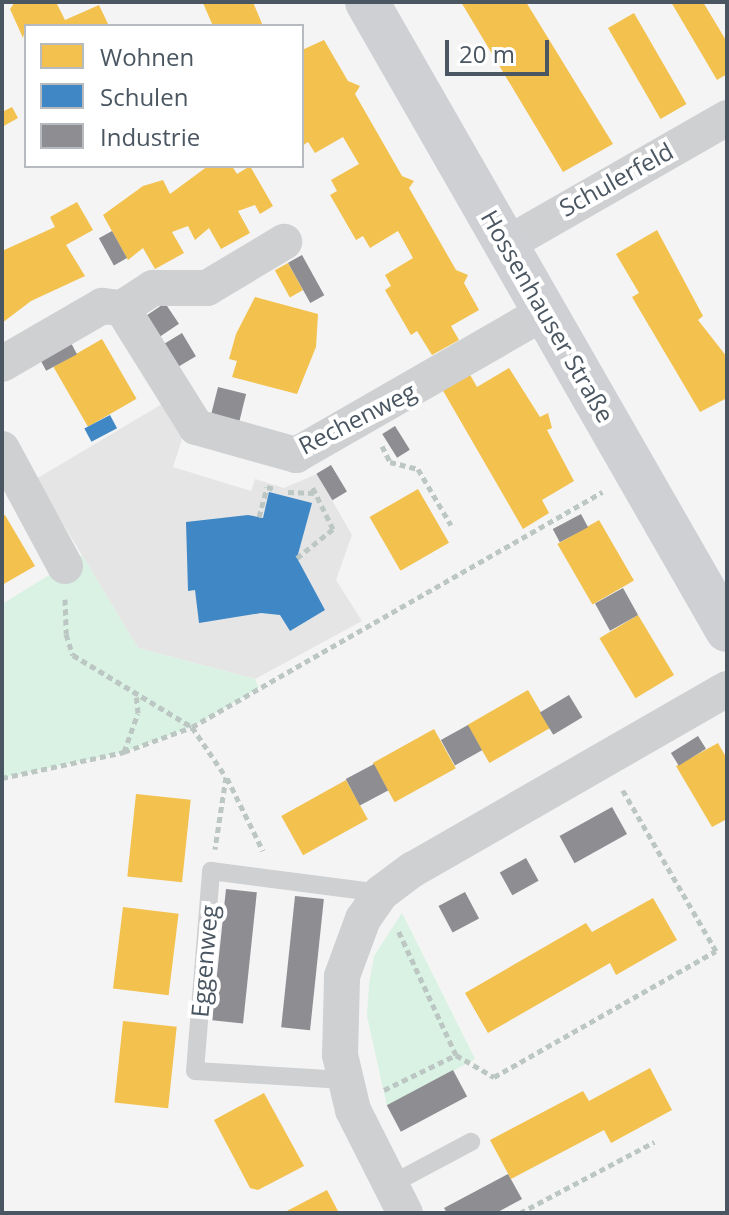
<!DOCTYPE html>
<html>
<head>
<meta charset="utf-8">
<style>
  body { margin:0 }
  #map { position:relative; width:729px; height:1215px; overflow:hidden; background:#f4f4f4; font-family:"Open Sans",sans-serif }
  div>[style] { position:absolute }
  .education>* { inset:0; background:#e6e5e6 }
  .green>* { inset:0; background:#d9f2e3 }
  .homes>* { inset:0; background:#f2c14e; transform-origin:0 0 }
  .schools>* { inset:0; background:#3f88c5; transform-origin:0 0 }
  .industry>* { inset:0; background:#8d8d92; transform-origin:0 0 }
  .path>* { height:5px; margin-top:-2.5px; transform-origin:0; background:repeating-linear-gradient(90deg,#bcc7c4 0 6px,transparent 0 10px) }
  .lane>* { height:18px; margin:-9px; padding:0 9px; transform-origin:9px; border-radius:9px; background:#ced0d2 }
  .street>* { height:36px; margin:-18px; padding:0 18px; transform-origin:18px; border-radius:18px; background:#ced0d2 }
  .secondary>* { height:44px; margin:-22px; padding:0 22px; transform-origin:22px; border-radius:22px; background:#ced0d4 }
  span { translate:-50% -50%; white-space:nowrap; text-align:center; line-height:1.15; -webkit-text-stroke:8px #fff; paint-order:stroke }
  .street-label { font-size:24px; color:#4a5661 }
  .frame { position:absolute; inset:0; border:4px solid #4a5661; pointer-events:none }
  .legend { position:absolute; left:24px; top:24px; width:280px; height:144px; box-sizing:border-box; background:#fff; border:2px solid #b7bbc0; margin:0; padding:10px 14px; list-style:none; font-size:24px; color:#4a5661 }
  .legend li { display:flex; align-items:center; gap:16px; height:40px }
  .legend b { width:40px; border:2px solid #b7bbc0 }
  .scale { position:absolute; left:445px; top:40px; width:104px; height:36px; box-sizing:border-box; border:4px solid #4a5661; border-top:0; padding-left:10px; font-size:24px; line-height:28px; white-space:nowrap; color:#4a5661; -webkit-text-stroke:6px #fff; paint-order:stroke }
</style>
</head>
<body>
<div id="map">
  <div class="education">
    <div style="clip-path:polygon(162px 404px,183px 436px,173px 467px,251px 491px,255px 479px,284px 488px,317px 474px,352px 535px,336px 580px,362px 621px,255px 679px,138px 648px,36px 479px)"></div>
  </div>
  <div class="green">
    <div style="clip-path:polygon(82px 555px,138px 648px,255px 679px,259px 688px,192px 727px,124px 752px,2px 778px,2px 604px)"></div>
    <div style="clip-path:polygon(402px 913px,475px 1059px,387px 1106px,367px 1016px,369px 985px,374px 956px)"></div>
  </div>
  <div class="homes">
    <div style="clip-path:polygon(15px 2px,56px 2px,65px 20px,99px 5px,109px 26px,26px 26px,23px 38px,10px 9px)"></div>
    <div style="clip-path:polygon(253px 2px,263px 26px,213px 26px,203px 3px)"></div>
    <div style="clip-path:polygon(461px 2px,526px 2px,613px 144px,563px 172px)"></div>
    <div style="clip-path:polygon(671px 2px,703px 2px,727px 42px,727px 74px,717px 80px)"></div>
    <div style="left:634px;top:13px;width:105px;height:30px;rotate:60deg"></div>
    <div style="clip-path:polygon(324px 40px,348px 81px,360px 86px,355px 94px,402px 176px,414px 181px,409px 188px,456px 270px,468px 275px,464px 283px,479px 310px,451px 326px,459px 340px,432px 355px,417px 331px,411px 335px,385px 290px,391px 286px,385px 275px,413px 258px,398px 231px,370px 248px,363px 236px,356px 240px,330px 195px,337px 191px,331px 180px,359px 164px,343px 137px,315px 153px,308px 142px,302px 146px,302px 50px)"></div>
    <div style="clip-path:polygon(12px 107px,18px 118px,2px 127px,2px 112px)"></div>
    <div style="clip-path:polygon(208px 166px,232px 166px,237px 174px,250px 166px,273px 206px,260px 214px,255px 205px,238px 211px,250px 233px,221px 249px,209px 228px,195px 240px,188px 226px,172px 232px,184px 253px,155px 269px,143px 248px,128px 260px,103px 215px,143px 186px,163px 180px,170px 194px)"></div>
    <div style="clip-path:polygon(77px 202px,93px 230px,66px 245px,85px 276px,31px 301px,2px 323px,2px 251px,55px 227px,50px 217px)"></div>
    <div style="clip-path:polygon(657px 230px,703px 316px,698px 320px,727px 357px,727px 398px,700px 412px,632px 297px,639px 293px,616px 254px)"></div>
    <div style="left:288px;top:263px;width:31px;height:15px;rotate:61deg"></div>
    <div style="clip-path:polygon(255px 297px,318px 314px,316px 347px,297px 394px,232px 377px,237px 361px,229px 359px,236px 334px)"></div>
    <div style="left:102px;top:339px;width:69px;height:56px;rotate:60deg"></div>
    <div style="clip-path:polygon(509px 368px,540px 417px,548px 413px,552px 428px,547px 430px,574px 481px,542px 500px,549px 513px,523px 529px,442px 389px,469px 373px,477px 387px)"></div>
    <div style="left:418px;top:489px;width:62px;height:56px;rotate:60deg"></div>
    <div style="clip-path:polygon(5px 515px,35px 566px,2px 585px,2px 516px)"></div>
    <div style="left:599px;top:520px;width:70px;height:48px;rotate:60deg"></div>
    <div style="left:638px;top:615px;width:70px;height:45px;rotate:59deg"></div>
    <div style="left:528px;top:690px;width:44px;height:70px;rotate:60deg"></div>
    <div style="left:434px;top:729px;width:45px;height:70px;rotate:61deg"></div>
    <div style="clip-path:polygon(718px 743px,727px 759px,727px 819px,712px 827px,676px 766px)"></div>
    <div style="left:346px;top:780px;width:45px;height:74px;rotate:61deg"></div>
    <div style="left:136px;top:794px;width:55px;height:83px;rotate:6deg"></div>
    <div style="clip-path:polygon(653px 898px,677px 940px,616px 975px,610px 963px,488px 1033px,465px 993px,586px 923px,592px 932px)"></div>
    <div style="left:123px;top:907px;width:56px;height:82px;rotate:7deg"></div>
    <div style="left:123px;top:1021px;width:54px;height:82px;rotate:6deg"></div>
    <div style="clip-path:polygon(650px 1068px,672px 1110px,611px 1143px,604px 1130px,511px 1179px,490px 1140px,583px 1091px,589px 1101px)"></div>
    <div style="clip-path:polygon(264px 1093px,304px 1166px,258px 1190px,250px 1188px,214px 1120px)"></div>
    <div style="clip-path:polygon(327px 1190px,339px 1213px,283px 1213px)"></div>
  </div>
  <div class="schools">
    <div style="left:110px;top:415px;width:15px;height:29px;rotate:62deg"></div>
    <div style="clip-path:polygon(269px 492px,312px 503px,297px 558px,325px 610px,290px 631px,280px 615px,261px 613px,199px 623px,195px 590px,188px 591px,186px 522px,248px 515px,263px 518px)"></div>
  </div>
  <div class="industry">
    <div style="left:112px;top:231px;width:31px;height:15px;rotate:61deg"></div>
    <div style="left:302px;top:255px;width:46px;height:16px;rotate:61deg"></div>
    <div style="left:165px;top:303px;width:25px;height:29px;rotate:56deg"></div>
    <div style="left:182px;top:333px;width:27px;height:27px;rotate:59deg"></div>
    <div style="left:70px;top:341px;width:15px;height:35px;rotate:62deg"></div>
    <div style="left:218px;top:387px;width:29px;height:28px;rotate:14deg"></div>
    <div style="left:395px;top:426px;width:28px;height:15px;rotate:58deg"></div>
    <div style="left:331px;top:465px;width:31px;height:17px;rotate:59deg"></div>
    <div style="left:581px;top:514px;width:15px;height:32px;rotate:62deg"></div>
    <div style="left:623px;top:588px;width:31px;height:32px;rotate:61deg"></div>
    <div style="left:569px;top:695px;width:26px;height:34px;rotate:59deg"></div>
    <div style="left:468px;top:725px;width:29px;height:31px;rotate:61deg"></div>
    <div style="left:698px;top:736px;width:15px;height:32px;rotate:58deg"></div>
    <div style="left:374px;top:764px;width:30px;height:32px;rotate:62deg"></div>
    <div style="left:612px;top:807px;width:31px;height:60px;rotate:61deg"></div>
    <div style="left:526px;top:858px;width:26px;height:30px;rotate:61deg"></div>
    <div style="left:226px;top:889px;width:31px;height:132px;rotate:6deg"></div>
    <div style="left:465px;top:892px;width:30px;height:30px;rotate:62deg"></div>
    <div style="left:295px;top:896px;width:29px;height:132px;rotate:6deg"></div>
    <div style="left:453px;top:1070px;width:30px;height:75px;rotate:62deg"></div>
    <div style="clip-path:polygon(508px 1174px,522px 1199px,496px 1213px,447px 1213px,444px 1208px)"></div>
  </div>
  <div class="path">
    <div style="left:382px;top:446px;width:18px;rotate:63deg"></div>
    <div style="left:390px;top:462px;width:29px;rotate:14deg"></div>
    <div style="left:418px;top:469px;width:65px;rotate:59.5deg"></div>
    <div style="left:288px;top:492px;width:27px;rotate:2deg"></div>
    <div style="left:259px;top:517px;width:31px;rotate:-75deg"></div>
    <div style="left:267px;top:487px;width:8px;rotate:14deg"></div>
    <div style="left:297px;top:558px;width:46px;rotate:-38.9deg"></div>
    <div style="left:333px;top:529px;width:50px;rotate:-116.1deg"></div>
    <div style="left:65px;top:599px;width:35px;rotate:88deg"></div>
    <div style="left:66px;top:634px;width:22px;rotate:72deg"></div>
    <div style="left:73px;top:655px;width:139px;rotate:31.2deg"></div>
    <div style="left:192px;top:727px;width:60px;rotate:55.8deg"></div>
    <div style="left:226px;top:777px;width:73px;rotate:98.7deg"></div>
    <div style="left:124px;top:752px;width:41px;rotate:-70.3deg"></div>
    <div style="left:138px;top:713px;width:19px;rotate:-96deg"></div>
    <div style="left:2px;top:778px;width:125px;rotate:-12deg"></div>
    <div style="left:124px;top:752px;width:72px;rotate:-20.2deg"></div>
    <div style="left:192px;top:727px;width:473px;rotate:-29.8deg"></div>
    <div style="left:227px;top:778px;width:81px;rotate:63.7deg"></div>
    <div style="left:456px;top:1055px;width:44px;rotate:30.1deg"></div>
    <div style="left:494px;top:1077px;width:255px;rotate:-29.6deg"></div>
    <div style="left:716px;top:951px;width:187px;rotate:-120.1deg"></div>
    <div style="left:384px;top:1090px;width:80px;rotate:-25.9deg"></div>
    <div style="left:456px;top:1055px;width:138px;rotate:-114.9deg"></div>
    <div style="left:520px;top:1213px;width:152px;rotate:-27.9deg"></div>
  </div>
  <div class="lane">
    <div style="left:344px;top:1080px;width:149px;rotate:-176.5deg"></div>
    <div style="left:195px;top:1071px;width:201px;rotate:-85.4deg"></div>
    <div style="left:211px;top:871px;width:171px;rotate:7.4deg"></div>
    <div style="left:390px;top:1185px;width:92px;rotate:-28deg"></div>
  </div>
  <div class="street">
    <div style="left:507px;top:244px;width:254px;rotate:-29.8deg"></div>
    <div style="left:122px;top:308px;width:37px;rotate:-33deg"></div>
    <div style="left:153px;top:288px;width:54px"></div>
    <div style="left:207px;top:288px;width:90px;rotate:-30.9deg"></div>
    <div style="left:2px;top:364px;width:116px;rotate:-30.1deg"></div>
    <div style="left:102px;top:306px;width:20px;rotate:6deg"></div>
    <div style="left:122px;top:308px;width:140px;rotate:58.1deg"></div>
    <div style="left:196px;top:427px;width:104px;rotate:15.6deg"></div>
    <div style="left:296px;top:455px;width:289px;rotate:-29.9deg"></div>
    <div style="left:2px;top:449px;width:133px;rotate:61.7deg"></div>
    <div style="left:405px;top:1213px;width:115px;rotate:-116.8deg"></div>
    <div style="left:353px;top:1110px;width:57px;rotate:-103.3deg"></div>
    <div style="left:340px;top:1055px;width:79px;rotate:-88.5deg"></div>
    <div style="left:342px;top:976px;width:61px;rotate:-69.8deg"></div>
    <div style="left:363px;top:919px;width:32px;rotate:-55deg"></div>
    <div style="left:381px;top:893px;width:39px;rotate:-37deg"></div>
    <div style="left:412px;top:870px;width:363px;rotate:-29.9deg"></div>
  </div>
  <div class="secondary">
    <div style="left:367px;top:2px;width:724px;rotate:60.18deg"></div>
  </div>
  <div class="street-label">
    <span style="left:616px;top:179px;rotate:-29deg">Schulerfeld</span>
    <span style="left:548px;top:316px;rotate:60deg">Hossenhauser Straße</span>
    <span style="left:357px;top:418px;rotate:-27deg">Rechenweg</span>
    <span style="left:204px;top:961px;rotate:-85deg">Eggenweg</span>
  </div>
  <div class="frame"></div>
  <ul class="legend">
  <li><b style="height:22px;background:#f2c14e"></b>Wohnen</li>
  <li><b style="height:22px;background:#3f88c5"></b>Schulen</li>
  <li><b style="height:22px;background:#8d8d92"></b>Industrie</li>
  </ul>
  <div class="scale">20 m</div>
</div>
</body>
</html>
